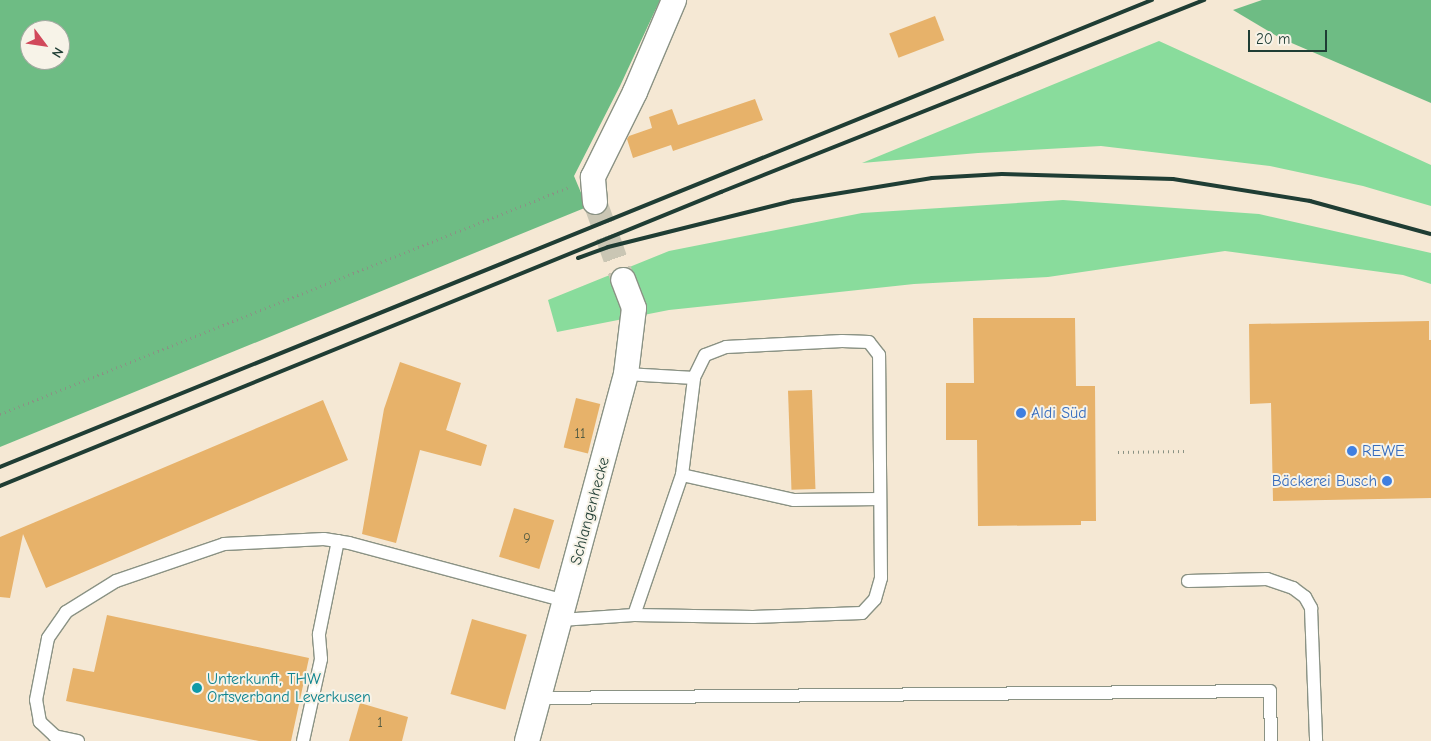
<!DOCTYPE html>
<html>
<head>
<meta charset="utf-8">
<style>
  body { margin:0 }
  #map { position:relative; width:1431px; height:741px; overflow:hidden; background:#f5e8d4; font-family:"Comic Neue",sans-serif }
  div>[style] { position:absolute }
  .green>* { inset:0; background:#89dc9c }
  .forest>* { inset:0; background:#6ebc84 }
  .building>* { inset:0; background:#e7b26a; transform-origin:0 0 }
  .street-tunnel>* { height:24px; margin-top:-12px; transform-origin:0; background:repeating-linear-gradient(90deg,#cac6b4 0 24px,transparent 0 36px) }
  .path>* { height:3px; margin-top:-1.5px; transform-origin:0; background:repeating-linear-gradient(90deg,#8a9284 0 1px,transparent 0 5px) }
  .roads { filter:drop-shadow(1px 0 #8a9284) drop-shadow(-1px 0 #8a9284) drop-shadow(0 1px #8a9284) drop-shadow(0 -1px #8a9284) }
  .lane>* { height:12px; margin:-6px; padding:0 6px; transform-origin:6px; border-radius:6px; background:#fff }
  .street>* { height:24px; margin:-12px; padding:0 12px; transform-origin:12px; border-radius:12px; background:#fff }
  .rail>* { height:4px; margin:-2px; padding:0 2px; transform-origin:2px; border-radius:2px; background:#1f3d34 }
  .dots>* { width:14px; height:14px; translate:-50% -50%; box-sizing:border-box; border:2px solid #f7f3e8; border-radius:50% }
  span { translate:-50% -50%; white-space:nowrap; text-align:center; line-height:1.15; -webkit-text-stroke:4px #f7f3e8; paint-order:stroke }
  .number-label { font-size:14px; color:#515a42 }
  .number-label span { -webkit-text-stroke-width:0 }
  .shop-label { font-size:16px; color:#366cbe }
  .left { translate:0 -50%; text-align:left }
  .right { translate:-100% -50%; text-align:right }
  .street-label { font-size:16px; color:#1f3d34 }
  .culture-label { font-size:16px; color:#0d838f }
  .north { position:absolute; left:20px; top:20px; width:50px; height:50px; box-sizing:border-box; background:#f7f3e8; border:1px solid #a1aaa0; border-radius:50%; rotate:121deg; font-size:14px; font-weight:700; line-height:20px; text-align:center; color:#1f3d34 }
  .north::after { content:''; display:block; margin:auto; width:18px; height:22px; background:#d1495b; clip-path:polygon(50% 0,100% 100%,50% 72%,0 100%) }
  .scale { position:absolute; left:1248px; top:30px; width:79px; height:22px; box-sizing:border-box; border:2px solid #1f3d34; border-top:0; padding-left:6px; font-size:15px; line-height:18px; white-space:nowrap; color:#1f3d34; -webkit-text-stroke:4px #f7f3e8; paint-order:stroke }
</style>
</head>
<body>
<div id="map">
  <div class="green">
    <div style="clip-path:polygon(1159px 41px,1431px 165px,1431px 206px,1363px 186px,1270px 166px,1101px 146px,978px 153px,862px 163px)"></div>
    <div style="clip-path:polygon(1063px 200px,1259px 214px,1431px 253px,1431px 284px,1403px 275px,1225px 251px,1048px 277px,914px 284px,669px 310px,557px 332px,548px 300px,669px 251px,862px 213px)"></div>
  </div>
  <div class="forest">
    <div style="clip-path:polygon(evenodd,0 0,660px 0,620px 86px,574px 176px,587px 207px,0 447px,0 0,30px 30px,60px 30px,60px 60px,30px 60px,30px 30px)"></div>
    <div style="clip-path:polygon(1262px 0,1431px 0,1431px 103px,1280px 38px,1233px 10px)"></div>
  </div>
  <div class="building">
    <div style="left:935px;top:16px;width:26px;height:49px;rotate:69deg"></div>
    <div style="clip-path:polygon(755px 99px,763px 120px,673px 151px,671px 145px,633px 158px,627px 139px,629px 136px,652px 128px,649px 117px,672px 109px,678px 125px)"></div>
    <div style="clip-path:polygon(973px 318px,1075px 318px,1076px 386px,1095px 386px,1096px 521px,1081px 521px,1081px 525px,978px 526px,977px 440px,946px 440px,946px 383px,974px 383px)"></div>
    <div style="clip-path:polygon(1429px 321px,1429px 340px,1431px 340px,1431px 498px,1273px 501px,1271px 403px,1250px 404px,1249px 324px)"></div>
    <div style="clip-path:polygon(400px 362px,461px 383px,446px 430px,487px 445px,481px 466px,420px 450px,396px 543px,362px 534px,384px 409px)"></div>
    <div style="left:812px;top:390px;width:99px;height:24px;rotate:88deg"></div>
    <div style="left:576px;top:398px;width:25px;height:51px;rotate:14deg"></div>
    <div style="clip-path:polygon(323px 400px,348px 460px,46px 588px,23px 534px,10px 598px,0 597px,0 537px)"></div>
    <div style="left:514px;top:508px;width:42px;height:51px;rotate:17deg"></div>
    <div style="clip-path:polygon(107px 615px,309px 658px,291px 741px,259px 741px,66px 701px,73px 668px,94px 672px)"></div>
    <div style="left:472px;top:619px;width:57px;height:78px;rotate:16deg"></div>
    <div style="clip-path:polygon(360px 703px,408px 717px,402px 741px,349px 741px)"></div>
  </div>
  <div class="street-tunnel">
    <div style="left:595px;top:202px;width:83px;rotate:70.3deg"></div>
  </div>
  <div class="path">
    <div style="left:0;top:414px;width:613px;rotate:-21.75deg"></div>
    <div style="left:1118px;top:452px;width:67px;rotate:-0.9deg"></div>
  </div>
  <div class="roads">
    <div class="lane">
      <div style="left:682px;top:475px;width:115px;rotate:12.6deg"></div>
      <div style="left:794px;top:500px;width:86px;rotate:-0.7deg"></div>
      <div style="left:1188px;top:581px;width:79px;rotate:-1.5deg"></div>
      <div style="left:1267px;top:579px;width:28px;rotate:19deg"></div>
      <div style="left:1293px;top:588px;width:15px;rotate:37deg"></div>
      <div style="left:1305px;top:597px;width:13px;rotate:61deg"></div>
      <div style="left:1311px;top:608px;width:133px;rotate:87.8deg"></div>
      <div style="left:634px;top:615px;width:119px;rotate:1deg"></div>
      <div style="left:753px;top:617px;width:109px;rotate:-2.1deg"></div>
      <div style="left:862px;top:613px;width:19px;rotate:-47deg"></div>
      <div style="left:875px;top:599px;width:22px;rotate:-74deg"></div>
      <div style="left:881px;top:578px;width:223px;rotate:-90.5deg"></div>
      <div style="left:879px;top:355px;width:16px;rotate:-128deg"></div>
      <div style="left:869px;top:342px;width:27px;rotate:-178deg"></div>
      <div style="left:842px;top:341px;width:116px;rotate:177deg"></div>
      <div style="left:726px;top:347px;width:22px;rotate:159deg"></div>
      <div style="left:705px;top:355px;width:25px;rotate:116deg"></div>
      <div style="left:561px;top:620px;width:73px;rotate:-3.9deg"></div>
      <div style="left:634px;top:615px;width:148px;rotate:-71.1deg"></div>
      <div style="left:682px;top:475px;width:98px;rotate:-82.9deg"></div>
      <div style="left:694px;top:378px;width:68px;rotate:-176.6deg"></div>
      <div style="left:540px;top:698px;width:730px;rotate:-0.55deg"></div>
      <div style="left:1270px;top:691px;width:50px;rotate:88.9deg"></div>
      <div style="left:78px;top:741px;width:24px;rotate:-168deg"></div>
      <div style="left:55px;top:736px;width:21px;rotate:-137deg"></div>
      <div style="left:40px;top:722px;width:22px;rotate:-100deg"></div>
      <div style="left:36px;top:700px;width:63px;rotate:-79deg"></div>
      <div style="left:48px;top:638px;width:32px;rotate:-55deg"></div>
      <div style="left:66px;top:612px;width:59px;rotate:-31.8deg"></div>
      <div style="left:116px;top:581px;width:114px;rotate:-18.9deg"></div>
      <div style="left:224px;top:544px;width:100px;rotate:-2.9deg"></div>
      <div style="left:324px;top:539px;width:25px;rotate:9deg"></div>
      <div style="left:349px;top:543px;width:225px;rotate:15deg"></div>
      <div style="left:303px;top:741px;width:84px;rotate:-77.6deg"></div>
      <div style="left:321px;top:659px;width:25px;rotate:-95deg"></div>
      <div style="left:319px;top:634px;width:95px;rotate:-78.5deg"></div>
    </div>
    <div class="street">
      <div style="left:595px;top:202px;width:25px;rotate:-95deg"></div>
      <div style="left:593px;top:177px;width:95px;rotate:-63.7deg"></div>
      <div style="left:635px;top:92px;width:100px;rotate:-67deg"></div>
      <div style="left:527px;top:741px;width:380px;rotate:-74.9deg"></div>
      <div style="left:626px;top:374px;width:66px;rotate:-83.1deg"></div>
      <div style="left:634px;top:308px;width:30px;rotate:-111deg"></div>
    </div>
  </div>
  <div class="rail">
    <div style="left:578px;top:258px;width:32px;rotate:-20deg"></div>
    <div style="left:608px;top:247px;width:190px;rotate:-14deg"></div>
    <div style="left:792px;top:201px;width:142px;rotate:-9.3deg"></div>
    <div style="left:932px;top:178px;width:70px;rotate:-3.3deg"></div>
    <div style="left:1002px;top:174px;width:171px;rotate:1.7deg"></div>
    <div style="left:1173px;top:179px;width:139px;rotate:9.1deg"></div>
    <div style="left:1310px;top:201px;width:125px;rotate:15.3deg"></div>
    <div style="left:0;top:467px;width:1243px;rotate:-22.07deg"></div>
    <div style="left:0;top:486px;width:779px;rotate:-22.18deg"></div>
    <div style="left:721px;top:192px;width:520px;rotate:-21.68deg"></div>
  </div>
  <div class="dots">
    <div style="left:1021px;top:413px;background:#3f7fe0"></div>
    <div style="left:1352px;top:451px;background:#3f7fe0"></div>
    <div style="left:1387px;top:481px;background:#3f7fe0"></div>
    <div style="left:197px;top:688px;background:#0f9aa8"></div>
  </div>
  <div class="number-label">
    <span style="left:580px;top:434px">11</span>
    <span style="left:527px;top:539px">9</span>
    <span style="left:380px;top:723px">1</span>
  </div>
  <div class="shop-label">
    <span class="left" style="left:1031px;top:413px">Aldi Süd</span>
    <span class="left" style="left:1362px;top:451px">REWE</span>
    <span class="right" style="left:1377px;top:481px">Bäckerei Busch</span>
  </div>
  <div class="street-label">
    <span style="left:590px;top:511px;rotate:-75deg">Schlangenhecke</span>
  </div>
  <div class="culture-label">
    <span class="left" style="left:207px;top:688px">Unterkunft, THW<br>Ortsverband Leverkusen</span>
  </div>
  <div class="north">N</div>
  <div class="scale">20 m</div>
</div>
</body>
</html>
